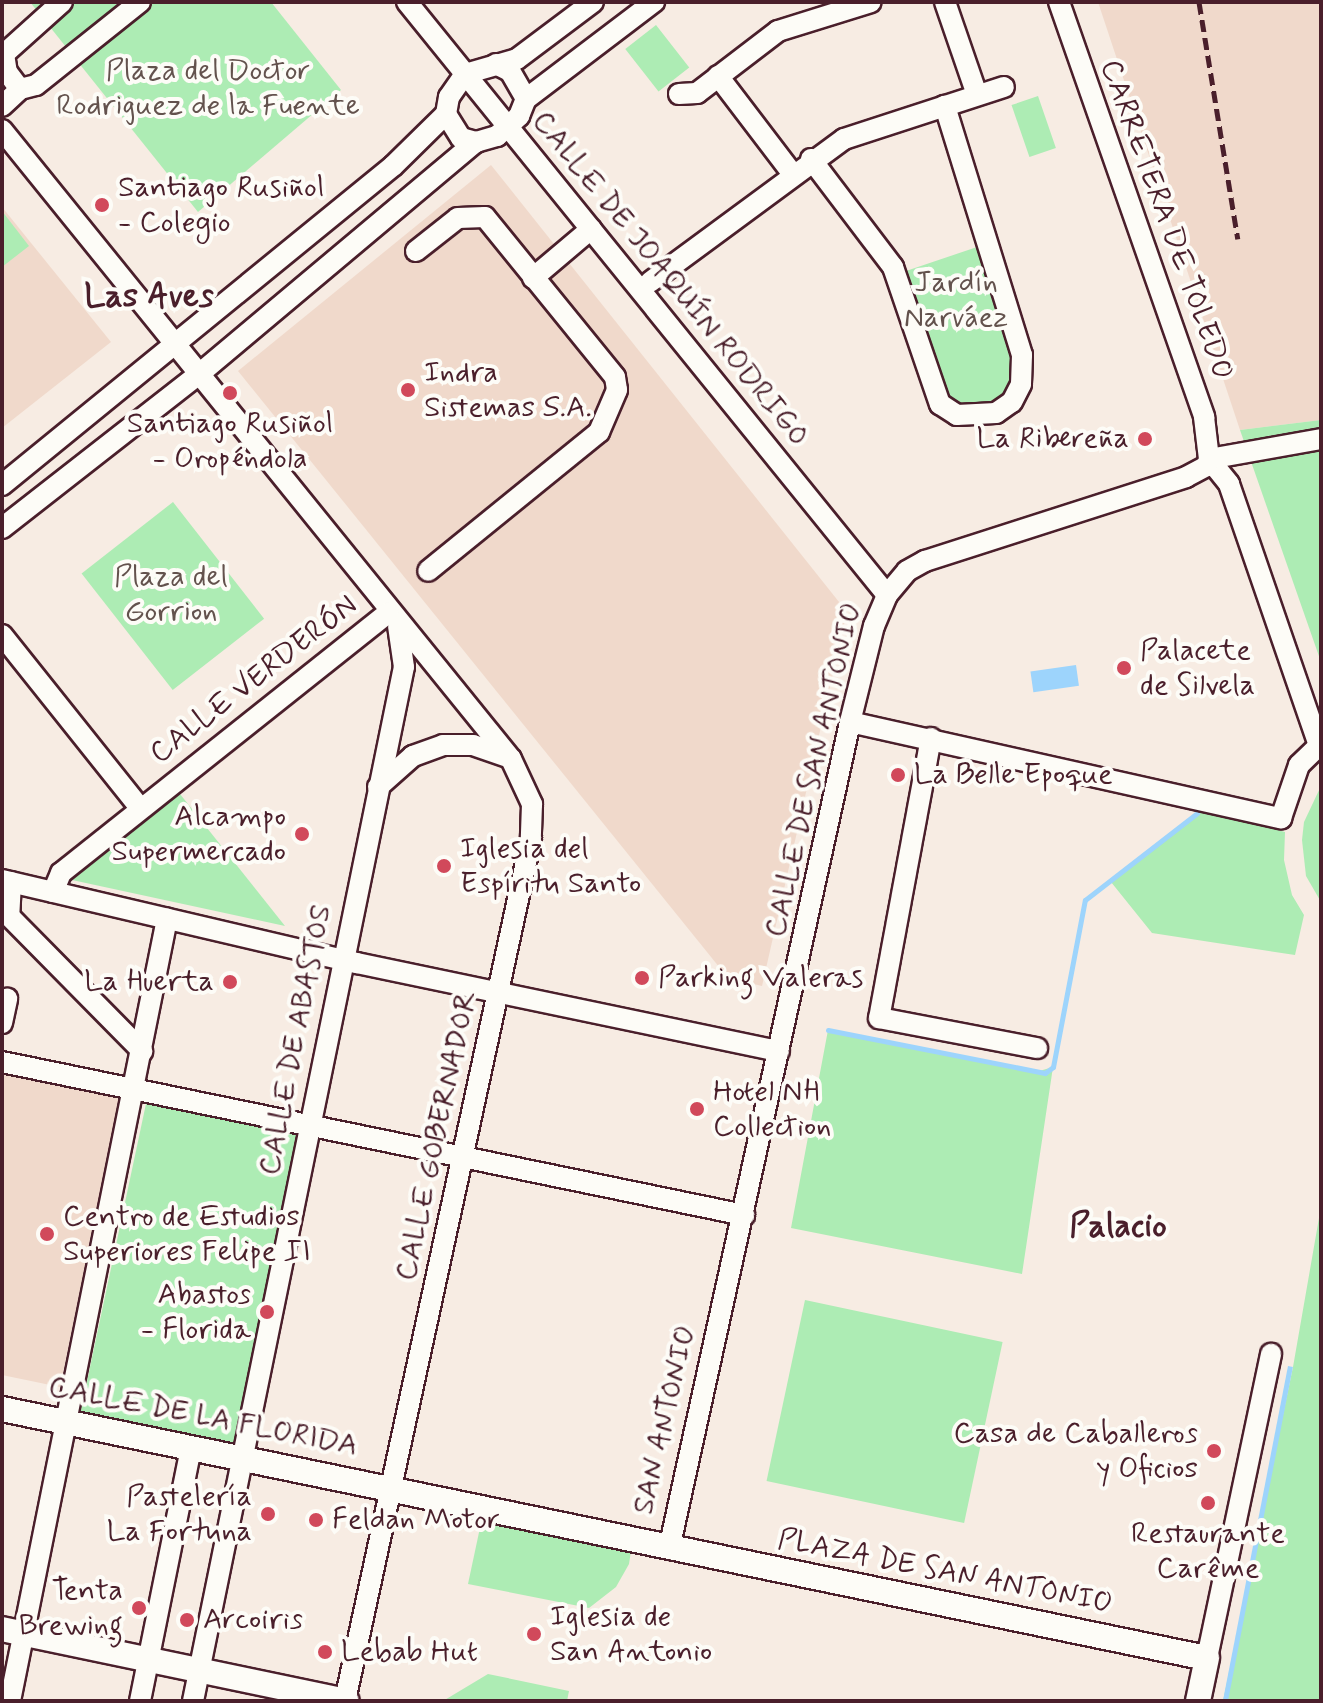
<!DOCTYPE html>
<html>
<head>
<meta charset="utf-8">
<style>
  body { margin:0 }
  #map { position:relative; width:1323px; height:1703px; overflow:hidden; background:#f7ece3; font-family:Mynerve,sans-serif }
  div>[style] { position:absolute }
  .built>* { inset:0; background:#f0d9cb }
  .green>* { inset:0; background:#adecb4; transform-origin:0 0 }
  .water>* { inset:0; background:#9dd4fc; transform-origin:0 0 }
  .stream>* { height:5px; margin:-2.5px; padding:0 2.5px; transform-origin:2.5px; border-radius:2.5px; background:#9dd4fc }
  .roads { filter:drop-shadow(2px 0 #4a1f2b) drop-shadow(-2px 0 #4a1f2b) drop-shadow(0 2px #4a1f2b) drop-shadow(0 -2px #4a1f2b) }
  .minor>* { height:20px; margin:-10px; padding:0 10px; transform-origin:10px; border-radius:10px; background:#fdfcf7 }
  .major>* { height:24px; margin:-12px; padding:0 12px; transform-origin:12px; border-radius:12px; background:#fdfcf7 }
  .rail>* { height:5px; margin-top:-2.5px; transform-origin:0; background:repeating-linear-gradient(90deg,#4a1f2b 0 12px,transparent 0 18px) }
  .dots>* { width:22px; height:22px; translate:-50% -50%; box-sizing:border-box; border:4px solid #fdfcf7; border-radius:50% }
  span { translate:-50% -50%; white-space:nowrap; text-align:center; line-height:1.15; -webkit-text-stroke:8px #fdfcf7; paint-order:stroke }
  .park-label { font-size:30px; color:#63524d }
  .poi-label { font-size:30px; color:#4a1f2b }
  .left { translate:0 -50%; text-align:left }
  .right { translate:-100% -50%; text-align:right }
  .street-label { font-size:30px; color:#4a1f2b }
  .quarter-label { font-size:34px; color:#4a1f2b; font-weight:700 }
  .frame { position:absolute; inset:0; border:4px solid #4a1f2b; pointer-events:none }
</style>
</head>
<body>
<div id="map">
  <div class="built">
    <div style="clip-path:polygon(1098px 2px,1321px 2px,1321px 420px,1240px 430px)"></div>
    <div style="clip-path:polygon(491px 165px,847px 612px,762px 986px,728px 978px,238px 371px)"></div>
    <div style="clip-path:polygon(2px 207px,111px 342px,2px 428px)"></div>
    <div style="clip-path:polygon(2px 1069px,121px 1093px,60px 1387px,2px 1375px)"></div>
  </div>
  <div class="green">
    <div style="clip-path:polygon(30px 2px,271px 2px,341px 90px,198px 212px)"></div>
    <div style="left:656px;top:25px;width:54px;height:39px;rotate:52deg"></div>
    <div style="left:1038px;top:96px;width:55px;height:28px;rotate:71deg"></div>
    <div style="clip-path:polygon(2px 211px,29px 246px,2px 267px)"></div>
    <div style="clip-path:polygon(980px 246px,1014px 356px,1013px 381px,1005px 397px,994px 404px,962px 405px,949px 396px,906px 271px)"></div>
    <div style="clip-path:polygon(1321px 420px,1321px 662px,1240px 430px)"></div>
    <div style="left:173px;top:502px;width:148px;height:116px;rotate:52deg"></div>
    <div style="clip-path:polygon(1321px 786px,1321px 902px,1306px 876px,1302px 840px,1304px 822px)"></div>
    <div style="clip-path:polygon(180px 794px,285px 926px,72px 880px)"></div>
    <div style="clip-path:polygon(1203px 809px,1285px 832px,1284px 860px,1292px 895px,1304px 915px,1295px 955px,1152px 933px,1111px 882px)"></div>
    <div style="clip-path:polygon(828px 1030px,1036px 1072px,1053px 1067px,1022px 1274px,791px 1228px)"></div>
    <div style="left:147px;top:1099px;width:159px;height:319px;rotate:12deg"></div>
    <div style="clip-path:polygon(1319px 1218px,1321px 1701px,1223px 1701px,1293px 1367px)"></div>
    <div style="left:805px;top:1300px;width:202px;height:185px;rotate:12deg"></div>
    <div style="clip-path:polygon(481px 1523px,631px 1551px,629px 1564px,616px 1587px,589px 1608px,468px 1584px)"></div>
    <div style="clip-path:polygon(488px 1674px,569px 1691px,567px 1701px,443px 1701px)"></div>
  </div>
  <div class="water">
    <div style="left:1076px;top:665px;width:21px;height:46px;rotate:82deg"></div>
    <div style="left:1288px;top:1366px;width:5px;height:342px;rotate:11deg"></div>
  </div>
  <div class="stream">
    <div style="left:828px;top:1030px;width:221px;rotate:11.2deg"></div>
    <div style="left:1045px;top:1073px;width:10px;rotate:-37deg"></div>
    <div style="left:1053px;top:1067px;width:170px;rotate:-79.2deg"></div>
    <div style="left:1085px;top:900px;width:142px;rotate:-37.8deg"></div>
  </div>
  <div class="roads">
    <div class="minor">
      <div style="left:62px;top:2px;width:78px;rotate:138.1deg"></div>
      <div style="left:4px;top:54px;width:18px;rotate:81deg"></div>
      <div style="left:7px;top:72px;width:21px;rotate:53deg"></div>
      <div style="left:20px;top:89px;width:16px;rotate:-14deg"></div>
      <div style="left:36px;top:85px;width:133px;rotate:-38.6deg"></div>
      <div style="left:407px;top:2px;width:763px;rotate:51.01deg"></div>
      <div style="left:945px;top:2px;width:98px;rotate:71deg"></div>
      <div style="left:1059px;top:2px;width:440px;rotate:70.7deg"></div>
      <div style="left:1204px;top:417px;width:42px;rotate:83.2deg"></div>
      <div style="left:496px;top:64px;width:16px;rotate:27deg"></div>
      <div style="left:510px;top:71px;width:32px;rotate:60deg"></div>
      <div style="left:718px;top:76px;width:122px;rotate:52.7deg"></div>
      <div style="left:679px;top:94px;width:18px;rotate:-3deg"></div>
      <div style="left:697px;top:93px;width:102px;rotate:-37.4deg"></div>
      <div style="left:778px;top:31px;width:97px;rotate:-17.3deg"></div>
      <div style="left:2px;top:106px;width:25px;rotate:-43deg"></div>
      <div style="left:446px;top:114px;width:28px;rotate:58deg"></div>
      <div style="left:461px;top:138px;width:16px;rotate:15deg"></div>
      <div style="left:2px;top:130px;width:809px;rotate:51.02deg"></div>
      <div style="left:511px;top:759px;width:50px;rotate:65deg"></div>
      <div style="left:532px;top:804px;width:35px;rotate:92deg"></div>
      <div style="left:531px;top:839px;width:882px;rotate:102.18deg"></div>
      <div style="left:811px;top:159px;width:136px;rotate:52.8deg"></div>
      <div style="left:893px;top:267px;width:145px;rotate:71.1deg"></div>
      <div style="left:940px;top:404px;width:20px;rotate:33deg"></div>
      <div style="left:957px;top:415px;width:39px;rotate:-3deg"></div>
      <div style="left:996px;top:413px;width:19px;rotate:-35deg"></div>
      <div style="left:1012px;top:402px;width:20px;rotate:-63deg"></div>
      <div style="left:1021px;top:384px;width:29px;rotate:-88deg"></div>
      <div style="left:1022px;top:355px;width:261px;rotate:-107.2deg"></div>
      <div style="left:416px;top:251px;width:53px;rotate:-38.2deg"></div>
      <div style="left:458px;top:218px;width:27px;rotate:-2deg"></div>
      <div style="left:485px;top:217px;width:206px;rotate:50.9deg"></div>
      <div style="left:615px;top:377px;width:13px;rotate:81deg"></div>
      <div style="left:617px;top:390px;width:46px;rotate:113.2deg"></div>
      <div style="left:599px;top:432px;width:220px;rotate:140.9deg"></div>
      <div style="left:533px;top:278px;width:76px;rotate:-40.2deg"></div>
      <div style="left:650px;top:282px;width:241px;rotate:-36.4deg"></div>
      <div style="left:844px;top:139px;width:168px;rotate:-18deg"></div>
      <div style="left:1209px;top:459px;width:32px;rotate:51deg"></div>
      <div style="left:1229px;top:484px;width:276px;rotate:71deg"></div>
      <div style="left:1209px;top:459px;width:114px;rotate:-10.1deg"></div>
      <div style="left:2px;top:485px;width:505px;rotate:-39.21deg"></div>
      <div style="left:393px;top:166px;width:74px;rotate:-44.5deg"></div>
      <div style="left:446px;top:114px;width:17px;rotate:-80deg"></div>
      <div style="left:449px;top:97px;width:28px;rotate:-55deg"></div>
      <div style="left:465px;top:74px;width:54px;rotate:-16.1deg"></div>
      <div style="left:517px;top:59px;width:95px;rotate:-36.9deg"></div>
      <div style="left:2px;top:528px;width:249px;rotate:-38deg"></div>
      <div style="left:198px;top:375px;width:363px;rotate:-40deg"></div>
      <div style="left:476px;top:142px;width:22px;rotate:-16deg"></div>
      <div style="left:497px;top:136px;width:30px;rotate:-42deg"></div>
      <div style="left:519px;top:116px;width:18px;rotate:-68deg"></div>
      <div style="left:526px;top:99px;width:161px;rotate:-37.2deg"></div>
      <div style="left:2px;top:635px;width:221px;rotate:51.4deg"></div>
      <div style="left:850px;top:722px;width:442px;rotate:12.6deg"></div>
      <div style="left:1281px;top:818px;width:56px;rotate:-71.2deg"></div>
      <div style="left:1299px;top:765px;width:30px;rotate:-44deg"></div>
      <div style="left:931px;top:738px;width:285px;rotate:100.5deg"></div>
      <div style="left:879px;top:1018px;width:161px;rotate:10.8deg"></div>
      <div style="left:378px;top:787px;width:47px;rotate:-41.5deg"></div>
      <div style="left:413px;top:756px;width:32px;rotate:-20deg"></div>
      <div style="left:443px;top:745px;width:30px"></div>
      <div style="left:473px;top:745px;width:36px;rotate:19deg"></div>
      <div style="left:2px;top:880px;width:365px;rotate:13.2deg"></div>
      <div style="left:357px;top:963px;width:431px;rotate:11.8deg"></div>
      <div style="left:11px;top:882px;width:34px;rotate:93deg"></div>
      <div style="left:9px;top:916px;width:190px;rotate:45.4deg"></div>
      <div style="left:53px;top:892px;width:21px;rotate:-67deg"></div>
      <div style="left:61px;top:873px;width:418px;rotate:-38.5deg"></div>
      <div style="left:2px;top:1023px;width:25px;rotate:-78deg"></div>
      <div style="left:2px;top:1062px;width:758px;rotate:11.65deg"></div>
      <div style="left:669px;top:1549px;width:847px;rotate:-77.65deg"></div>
      <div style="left:850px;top:722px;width:99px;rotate:-76deg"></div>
      <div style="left:874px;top:626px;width:34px;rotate:-67deg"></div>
      <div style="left:887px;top:595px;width:31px;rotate:-50deg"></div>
      <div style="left:907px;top:571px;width:21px;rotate:-29deg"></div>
      <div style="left:925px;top:561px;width:274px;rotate:-17.8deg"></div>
      <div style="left:1186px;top:477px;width:24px;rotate:-28deg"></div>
      <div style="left:1207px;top:466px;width:7px;rotate:-74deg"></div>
      <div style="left:1207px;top:1658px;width:311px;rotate:-78.1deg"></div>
      <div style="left:10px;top:1701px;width:798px;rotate:-78.65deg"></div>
      <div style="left:140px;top:1701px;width:259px;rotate:-78.6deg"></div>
      <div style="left:193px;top:1701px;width:1055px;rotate:-78.47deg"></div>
      <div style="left:404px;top:667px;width:41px;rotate:-98.3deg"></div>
    </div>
    <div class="major">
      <div style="left:2px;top:1409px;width:1230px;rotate:11.68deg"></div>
      <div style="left:1207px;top:1658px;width:44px;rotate:101.8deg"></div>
      <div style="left:2px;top:1629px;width:352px;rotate:11.8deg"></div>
    </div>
  </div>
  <div class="rail">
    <div style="left:1199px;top:2px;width:240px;rotate:80.7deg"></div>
  </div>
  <div class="dots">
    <div style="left:102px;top:205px;background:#d1495b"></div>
    <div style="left:408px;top:390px;background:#d1495b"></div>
    <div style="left:230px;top:393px;background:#d1495b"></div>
    <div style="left:1145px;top:439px;background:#d1495b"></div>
    <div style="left:1124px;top:668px;background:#d1495b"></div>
    <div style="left:898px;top:775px;background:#d1495b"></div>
    <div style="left:302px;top:834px;background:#d1495b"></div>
    <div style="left:444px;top:866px;background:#d1495b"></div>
    <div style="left:642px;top:978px;background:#d1495b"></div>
    <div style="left:230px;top:982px;background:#d1495b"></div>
    <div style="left:697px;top:1109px;background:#d1495b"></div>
    <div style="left:47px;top:1234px;background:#d1495b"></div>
    <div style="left:267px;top:1312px;background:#d1495b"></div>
    <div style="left:1214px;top:1451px;background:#d1495b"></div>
    <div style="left:1208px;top:1503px;background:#d1495b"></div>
    <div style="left:268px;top:1514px;background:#d1495b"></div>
    <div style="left:316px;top:1520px;background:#d1495b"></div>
    <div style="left:139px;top:1608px;background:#d1495b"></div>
    <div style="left:187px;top:1620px;background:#d1495b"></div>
    <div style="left:534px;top:1634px;background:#d1495b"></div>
    <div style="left:325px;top:1652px;background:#d1495b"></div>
  </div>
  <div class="park-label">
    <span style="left:208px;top:88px">Plaza del Doctor<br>Rodriguez de la Fuente</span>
    <span style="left:956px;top:300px">Jardín<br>Narváez</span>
    <span style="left:171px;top:594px">Plaza del<br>Gorrion</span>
  </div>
  <div class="poi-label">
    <span class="left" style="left:118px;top:205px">Santiago Rusiñol<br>- Colegio</span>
    <span class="left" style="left:424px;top:390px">Indra<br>Sistemas S.A.</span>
    <span style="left:230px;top:441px">Santiago Rusiñol<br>- Oropéndola</span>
    <span class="right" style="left:1129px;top:439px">La Ribereña</span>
    <span class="left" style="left:1140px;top:668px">Palacete<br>de Silvela</span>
    <span class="left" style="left:914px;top:775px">La Belle Epoque</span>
    <span class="right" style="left:286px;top:834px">Alcampo<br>Supermercado</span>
    <span class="left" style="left:460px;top:866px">Iglesia del<br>Espíritu Santo</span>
    <span class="left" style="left:658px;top:978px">Parking Valeras</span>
    <span class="right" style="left:214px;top:982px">La Huerta</span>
    <span class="left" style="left:713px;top:1109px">Hotel NH<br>Collection</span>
    <span class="left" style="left:63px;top:1234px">Centro de Estudios<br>Superiores Felipe II</span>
    <span class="right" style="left:251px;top:1312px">Abastos<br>- Florida</span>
    <span class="right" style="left:1198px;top:1451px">Casa de Caballeros<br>y Oficios</span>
    <span class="right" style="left:252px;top:1514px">Pastelería<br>La Fortuna</span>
    <span class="left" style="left:332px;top:1520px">Feldan Motor</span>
    <span style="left:1208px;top:1551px">Restaurante<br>Carême</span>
    <span class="right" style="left:123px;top:1608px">Tenta<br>Brewing</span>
    <span class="left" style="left:550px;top:1634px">Iglesia de<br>San Antonio</span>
    <span class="left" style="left:203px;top:1620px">Arcoiris</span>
    <span class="left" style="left:341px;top:1652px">Lebab Hut</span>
  </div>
  <div class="street-label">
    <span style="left:1166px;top:220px;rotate:70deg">CARRETERA DE TOLEDO</span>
    <span style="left:670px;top:279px;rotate:51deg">CALLE DE JOAQUÍN RODRIGO</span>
    <span style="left:254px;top:680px;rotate:-38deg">CALLE VERDERÓN</span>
    <span style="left:814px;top:770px;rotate:-77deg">CALLE DE SAN ANTONIO</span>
    <span style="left:296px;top:1040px;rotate:-79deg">CALLE DE ABASTOS</span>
    <span style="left:437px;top:1136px;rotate:-78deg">CALLE GOBERNADOR</span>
    <span style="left:203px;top:1417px;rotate:11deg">CALLE DE LA FLORIDA</span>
    <span style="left:665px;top:1420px;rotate:-77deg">SAN ANTONIO</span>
    <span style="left:945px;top:1572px;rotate:11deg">PLAZA DE SAN ANTONIO</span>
  </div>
  <div class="quarter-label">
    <span style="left:149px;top:297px">Las Aves</span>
    <span style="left:1118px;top:1227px">Palacio</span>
  </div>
  <div class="frame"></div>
</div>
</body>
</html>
